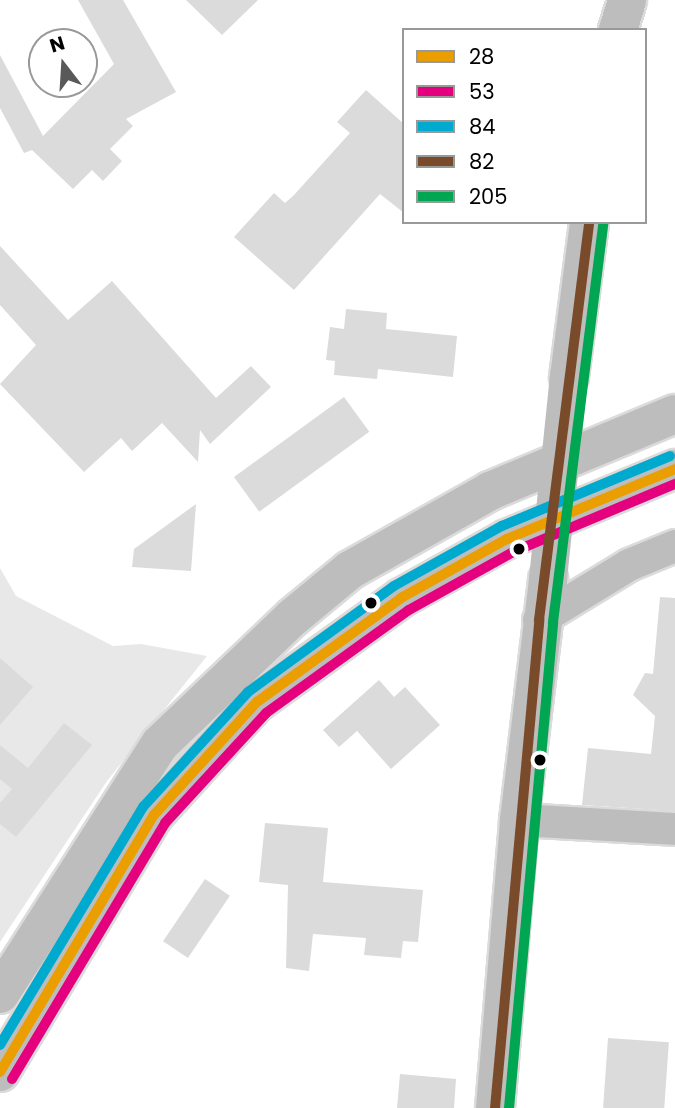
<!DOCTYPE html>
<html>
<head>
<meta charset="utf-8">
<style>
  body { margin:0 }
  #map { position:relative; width:675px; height:1108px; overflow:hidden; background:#fff; font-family:Poppins,sans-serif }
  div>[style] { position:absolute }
  .green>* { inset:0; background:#e8e8e8 }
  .building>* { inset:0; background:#dbdbdb; transform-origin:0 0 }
  .roads { filter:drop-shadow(2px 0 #dbdbdb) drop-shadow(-2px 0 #dbdbdb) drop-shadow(0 2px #dbdbdb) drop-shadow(0 -2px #dbdbdb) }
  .minor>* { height:32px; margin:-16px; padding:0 16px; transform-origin:16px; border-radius:16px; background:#bdbdbd }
  .tertiary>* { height:38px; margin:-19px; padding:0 19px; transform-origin:19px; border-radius:19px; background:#bdbdbd }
  .primary>* { height:38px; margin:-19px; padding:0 19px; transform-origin:19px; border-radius:19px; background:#bdbdbd }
  .tertiary-bridge>* { height:38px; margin:-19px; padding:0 19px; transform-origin:19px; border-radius:19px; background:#bdbdbd }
  .bus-1>* { height:10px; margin:-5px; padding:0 5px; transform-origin:5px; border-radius:5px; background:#eb9e00 }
  .bus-2>* { height:10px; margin:-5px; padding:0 5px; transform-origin:5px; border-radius:5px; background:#e5007d }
  .bus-3>* { height:10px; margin:-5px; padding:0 5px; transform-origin:5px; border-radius:5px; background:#00a9ce }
  .bus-4>* { height:10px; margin:-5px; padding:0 5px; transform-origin:5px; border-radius:5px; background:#7a4b2a }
  .bus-5>* { height:10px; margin:-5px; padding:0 5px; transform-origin:5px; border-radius:5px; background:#00a651 }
  .dots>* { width:19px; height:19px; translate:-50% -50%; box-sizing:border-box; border:4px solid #fff; border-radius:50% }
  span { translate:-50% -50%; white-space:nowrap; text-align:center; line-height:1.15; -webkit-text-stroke:6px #fff; paint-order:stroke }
  .legend { position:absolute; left:402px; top:28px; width:245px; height:196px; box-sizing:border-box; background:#fff; border:2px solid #999; margin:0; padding:9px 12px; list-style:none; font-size:21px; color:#000 }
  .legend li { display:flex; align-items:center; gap:14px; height:35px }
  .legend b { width:35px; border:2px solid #999 }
  .north { position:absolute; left:28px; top:28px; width:70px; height:70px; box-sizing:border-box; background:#fff; border:2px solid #999; border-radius:50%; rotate:343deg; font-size:19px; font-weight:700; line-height:28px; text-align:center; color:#000 }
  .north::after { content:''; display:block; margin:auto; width:24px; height:32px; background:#595959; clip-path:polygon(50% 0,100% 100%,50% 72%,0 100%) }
</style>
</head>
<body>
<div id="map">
  <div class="green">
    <div style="clip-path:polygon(0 568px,16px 596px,113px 646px,141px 644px,207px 656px,107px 781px,0 942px)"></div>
  </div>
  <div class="building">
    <div style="clip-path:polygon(78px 0,123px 0,176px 92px,126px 119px,133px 126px,110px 149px,122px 161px,103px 181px,92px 170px,73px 189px,32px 150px,24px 153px,0 108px,0 55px,43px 136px,114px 64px)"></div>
    <div style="clip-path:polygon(186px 0,258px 0,222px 35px)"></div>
    <div style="clip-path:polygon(366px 90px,404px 124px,404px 213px,380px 194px,294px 290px,234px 237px,274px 193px,285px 203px,294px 195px,350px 133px,337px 122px)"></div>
    <div style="clip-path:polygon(0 246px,68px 320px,112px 281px,216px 398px,251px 366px,271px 387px,210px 444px,200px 430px,198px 462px,162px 423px,132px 451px,121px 438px,84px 472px,0 384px,36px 345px,0 305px)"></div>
    <div style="clip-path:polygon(346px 309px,387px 313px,386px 329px,457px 336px,453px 377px,378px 369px,377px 379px,334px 375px,335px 361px,326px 360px,330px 327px,344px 329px)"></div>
    <div style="left:344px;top:397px;width:43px;height:136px;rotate:54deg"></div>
    <div style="clip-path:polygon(196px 504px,191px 571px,132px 567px,134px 549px)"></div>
    <div style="clip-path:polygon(660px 597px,675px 598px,675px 811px,582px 805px,588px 748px,651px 754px,655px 716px,633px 695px,645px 673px,653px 674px)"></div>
    <div style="clip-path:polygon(0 658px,33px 687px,0 725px)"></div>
    <div style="clip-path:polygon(379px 680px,394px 697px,405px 687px,440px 725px,391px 769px,357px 731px,339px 747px,323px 730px)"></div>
    <div style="clip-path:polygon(64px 723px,92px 745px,16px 837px,0 824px,0 803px,12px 789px,0 779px,0 745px,28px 768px)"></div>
    <div style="clip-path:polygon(265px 823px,328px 828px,323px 882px,423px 890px,418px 942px,403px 941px,401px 958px,364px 955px,366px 938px,313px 934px,309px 971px,286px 968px,288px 885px,259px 882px)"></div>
    <div style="left:205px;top:879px;width:30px;height:75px;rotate:34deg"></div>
    <div style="left:608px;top:1038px;width:61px;height:70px;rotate:4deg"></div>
    <div style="clip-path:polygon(400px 1074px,456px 1079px,454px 1108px,397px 1108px)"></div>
  </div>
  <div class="roads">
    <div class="minor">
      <div style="left:539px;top:620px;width:105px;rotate:-31.4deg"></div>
      <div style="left:629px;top:565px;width:50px;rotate:-22.4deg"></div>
      <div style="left:519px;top:820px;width:156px;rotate:3.3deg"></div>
    </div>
    <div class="tertiary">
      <div style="left:618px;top:30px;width:31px;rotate:-73deg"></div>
      <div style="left:569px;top:377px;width:156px;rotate:-82.6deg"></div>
      <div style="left:495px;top:1108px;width:289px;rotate:-85.2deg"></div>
      <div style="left:519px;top:820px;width:243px;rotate:-83.1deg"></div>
    </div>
    <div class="primary">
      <div style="left:0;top:994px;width:297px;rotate:-57.4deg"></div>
      <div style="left:160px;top:744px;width:184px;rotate:-43.7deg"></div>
      <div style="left:293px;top:617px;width:74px;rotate:-39.5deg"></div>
      <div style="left:350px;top:570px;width:161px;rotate:-29.4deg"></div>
      <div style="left:490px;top:491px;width:200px;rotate:-22.6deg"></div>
      <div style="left:0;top:1072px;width:300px;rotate:-59.1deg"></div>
      <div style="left:154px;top:815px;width:153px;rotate:-47.7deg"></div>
      <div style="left:257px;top:702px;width:178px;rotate:-35.8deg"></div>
      <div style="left:401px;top:598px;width:121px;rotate:-29.1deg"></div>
      <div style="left:507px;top:539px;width:182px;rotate:-22.6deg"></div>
    </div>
  </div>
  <div class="tertiary-bridge">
    <div style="left:548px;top:579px;width:203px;rotate:-84.1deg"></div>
  </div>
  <div class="bus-1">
    <div style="left:0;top:1072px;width:300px;rotate:-59.1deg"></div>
    <div style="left:154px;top:815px;width:153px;rotate:-47.7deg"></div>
    <div style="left:257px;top:702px;width:178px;rotate:-35.8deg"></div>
    <div style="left:401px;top:598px;width:121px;rotate:-29.1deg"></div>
    <div style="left:507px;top:539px;width:182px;rotate:-22.6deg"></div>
  </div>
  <div class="bus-2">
    <div style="left:12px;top:1079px;width:298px;rotate:-59.1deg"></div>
    <div style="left:165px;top:823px;width:149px;rotate:-47.4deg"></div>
    <div style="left:266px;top:713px;width:176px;rotate:-35.8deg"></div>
    <div style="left:409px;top:610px;width:119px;rotate:-29.1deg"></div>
    <div style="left:513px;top:552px;width:176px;rotate:-22.8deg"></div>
  </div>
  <div class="bus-3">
    <div style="left:0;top:1045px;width:278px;rotate:-59deg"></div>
    <div style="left:143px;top:807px;width:156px;rotate:-47.6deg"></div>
    <div style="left:248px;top:692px;width:180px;rotate:-36deg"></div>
    <div style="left:394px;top:586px;width:124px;rotate:-29.1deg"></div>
    <div style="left:502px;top:526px;width:182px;rotate:-22.6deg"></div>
  </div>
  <div class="bus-4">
    <div style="left:495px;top:1108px;width:490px;rotate:-84.8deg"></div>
    <div style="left:539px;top:620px;width:401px;rotate:-82.8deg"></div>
  </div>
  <div class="bus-5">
    <div style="left:509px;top:1108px;width:488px;rotate:-84.8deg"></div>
    <div style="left:553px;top:622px;width:401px;rotate:-82.8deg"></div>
  </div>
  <div class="dots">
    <div style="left:519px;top:549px;background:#000"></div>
    <div style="left:371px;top:603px;background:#000"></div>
    <div style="left:540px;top:760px;background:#000"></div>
  </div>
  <ul class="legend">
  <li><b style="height:9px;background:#eb9e00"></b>28</li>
  <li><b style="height:9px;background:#e5007d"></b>53</li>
  <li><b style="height:9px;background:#00a9ce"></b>84</li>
  <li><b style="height:9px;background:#7a4b2a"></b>82</li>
  <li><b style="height:9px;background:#00a651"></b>205</li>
  </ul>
  <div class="north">N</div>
</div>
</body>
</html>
